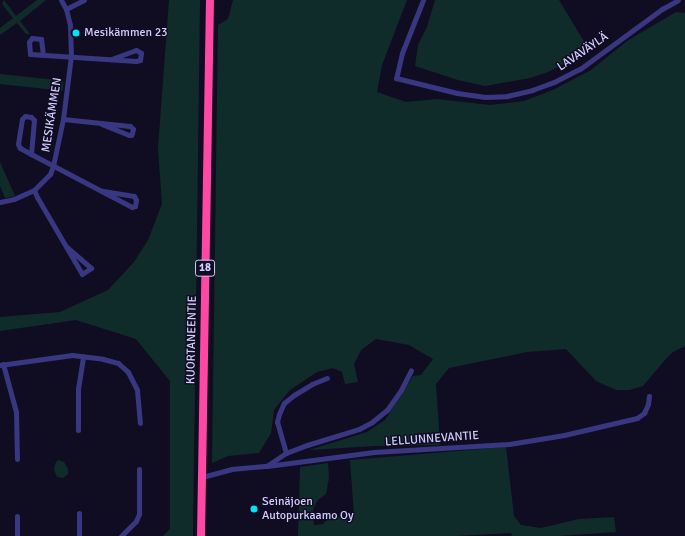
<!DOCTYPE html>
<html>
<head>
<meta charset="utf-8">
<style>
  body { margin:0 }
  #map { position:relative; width:685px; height:536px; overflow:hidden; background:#100d22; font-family:Signika,sans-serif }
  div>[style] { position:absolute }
  .green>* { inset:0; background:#102c2a; transform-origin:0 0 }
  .minor>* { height:5px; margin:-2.5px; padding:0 2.5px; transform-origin:2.5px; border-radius:2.5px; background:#393781 }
  .highway>* { height:8px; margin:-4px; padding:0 4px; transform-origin:4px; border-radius:4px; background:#ff48a3 }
  .dots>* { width:11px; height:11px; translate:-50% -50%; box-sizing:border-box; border:2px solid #100d22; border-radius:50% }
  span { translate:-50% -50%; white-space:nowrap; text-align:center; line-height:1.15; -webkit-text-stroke:3px #100d22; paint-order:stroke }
  .shield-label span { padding:1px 3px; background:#100d22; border:1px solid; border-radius:3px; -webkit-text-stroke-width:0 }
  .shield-label { font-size:11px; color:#d2cdff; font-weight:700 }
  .poi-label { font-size:12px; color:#d2cdff }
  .left { translate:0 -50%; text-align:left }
  .street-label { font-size:12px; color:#d2cdff }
</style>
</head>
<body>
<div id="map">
  <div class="green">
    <div style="clip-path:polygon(4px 0,16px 16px,37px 0,46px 0,20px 21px,30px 34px,26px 34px,17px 23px,0 35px,0 28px,13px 18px,2px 4px)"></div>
    <div style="clip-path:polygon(169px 0,200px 0,193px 536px,163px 536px,170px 529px,170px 381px,136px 339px,76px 320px,0 331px,0 317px,60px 312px,108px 290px,134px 262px,148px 240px,162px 204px,158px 148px)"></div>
    <div style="clip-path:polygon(233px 0,407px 0,382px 65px,377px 92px,406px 102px,437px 99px,490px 105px,524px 101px,553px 90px,591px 70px,627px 41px,676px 12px,685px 13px,685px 346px,673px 352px,665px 360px,643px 386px,629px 390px,616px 390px,596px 381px,566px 349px,527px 352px,449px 368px,436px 384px,440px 445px,375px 446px,309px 450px,367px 432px,385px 420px,413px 376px,421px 375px,433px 359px,409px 345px,376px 339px,361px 350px,354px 364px,358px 382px,345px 384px,342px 372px,333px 368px,317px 372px,290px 390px,274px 410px,271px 433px,259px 453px,228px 456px,212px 463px,218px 25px,228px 19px)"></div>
    <div style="clip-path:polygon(435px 0,559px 0,588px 48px,570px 61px,548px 72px,530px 78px,485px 86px,458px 80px,415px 66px,418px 45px,427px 27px)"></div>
    <div style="left:0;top:74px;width:64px;height:10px;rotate:6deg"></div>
    <div style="clip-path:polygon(0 162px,15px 196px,5px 198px,0 186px)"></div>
    <div style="clip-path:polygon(506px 447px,514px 516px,521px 525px,541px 528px,579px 519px,614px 517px,616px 532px,558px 536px,512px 536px,511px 533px,455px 536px,298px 536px,300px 467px,328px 463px,329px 478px,326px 494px,318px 500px,313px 509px,314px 525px,323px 524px,329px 518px,354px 515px,350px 460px)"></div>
    <div style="clip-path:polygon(58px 460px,64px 462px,68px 469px,68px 474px,63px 478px,57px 477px,54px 470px,55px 464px)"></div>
  </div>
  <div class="minor">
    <div style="left:423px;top:0;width:57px;rotate:111.6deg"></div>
    <div style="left:402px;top:53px;width:26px;rotate:103deg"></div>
    <div style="left:396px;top:78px;width:63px;rotate:13.8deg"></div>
    <div style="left:457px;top:93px;width:27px;rotate:8deg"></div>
    <div style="left:484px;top:97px;width:23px;rotate:-2deg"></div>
    <div style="left:507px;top:96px;width:26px;rotate:-13deg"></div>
    <div style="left:532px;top:90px;width:23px;rotate:-20deg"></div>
    <div style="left:554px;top:82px;width:29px;rotate:-27deg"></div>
    <div style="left:580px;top:69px;width:102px;rotate:-36.2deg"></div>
    <div style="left:662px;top:9px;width:18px;rotate:-29deg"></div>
    <div style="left:66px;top:9px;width:20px;rotate:-27deg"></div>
    <div style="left:43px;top:55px;width:16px;rotate:-97deg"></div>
    <div style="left:41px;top:39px;width:9px;rotate:-174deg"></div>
    <div style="left:32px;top:38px;width:5px;rotate:127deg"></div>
    <div style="left:29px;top:42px;width:12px;rotate:85deg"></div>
    <div style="left:30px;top:54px;width:106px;rotate:3.8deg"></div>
    <div style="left:136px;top:61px;width:4px;rotate:-14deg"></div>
    <div style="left:140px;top:60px;width:7px;rotate:-82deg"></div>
    <div style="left:141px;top:53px;width:6px;rotate:-149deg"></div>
    <div style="left:136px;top:50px;width:27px;rotate:160deg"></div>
    <div style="left:63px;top:119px;width:67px;rotate:6deg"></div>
    <div style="left:130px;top:126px;width:4px;rotate:45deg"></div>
    <div style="left:133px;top:129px;width:4px;rotate:104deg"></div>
    <div style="left:132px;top:133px;width:2px;rotate:117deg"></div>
    <div style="left:131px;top:135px;width:2px;rotate:180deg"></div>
    <div style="left:129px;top:135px;width:29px;rotate:-158deg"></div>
    <div style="left:31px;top:154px;width:13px;rotate:-151deg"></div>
    <div style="left:20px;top:148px;width:4px;rotate:-117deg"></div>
    <div style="left:18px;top:144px;width:25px;rotate:-81deg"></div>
    <div style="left:22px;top:119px;width:4px;rotate:-45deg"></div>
    <div style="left:25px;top:116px;width:6px;rotate:9deg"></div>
    <div style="left:31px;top:117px;width:4px;rotate:45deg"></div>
    <div style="left:34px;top:120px;width:34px;rotate:95deg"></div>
    <div style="left:31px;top:154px;width:114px;rotate:27.7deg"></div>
    <div style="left:132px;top:207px;width:3px;rotate:-18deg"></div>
    <div style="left:135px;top:206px;width:6px;rotate:-81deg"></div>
    <div style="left:136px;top:200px;width:4px;rotate:-117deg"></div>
    <div style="left:134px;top:196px;width:33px;rotate:-171deg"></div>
    <div style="left:34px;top:190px;width:8px;rotate:67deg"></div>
    <div style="left:37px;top:197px;width:89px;rotate:59.7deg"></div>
    <div style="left:82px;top:274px;width:11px;rotate:-34deg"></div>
    <div style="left:91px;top:268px;width:33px;rotate:-139deg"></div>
    <div style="left:0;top:202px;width:14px;rotate:-12deg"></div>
    <div style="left:14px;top:199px;width:22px;rotate:-24deg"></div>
    <div style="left:34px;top:190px;width:23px;rotate:-45deg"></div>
    <div style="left:50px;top:174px;width:9px;rotate:-69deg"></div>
    <div style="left:53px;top:166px;width:48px;rotate:-78deg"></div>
    <div style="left:63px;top:119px;width:64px;rotate:-82.8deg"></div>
    <div style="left:71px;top:56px;width:31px;rotate:-92deg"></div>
    <div style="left:70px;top:25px;width:16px;rotate:-104deg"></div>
    <div style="left:66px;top:9px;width:10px;rotate:-119deg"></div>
    <div style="left:3px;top:364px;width:50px;rotate:74.8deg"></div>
    <div style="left:16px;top:412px;width:47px;rotate:88.8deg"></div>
    <div style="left:0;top:365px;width:73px;rotate:-7.9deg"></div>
    <div style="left:72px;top:355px;width:31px;rotate:7deg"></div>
    <div style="left:103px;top:359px;width:16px;rotate:15deg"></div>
    <div style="left:118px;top:363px;width:13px;rotate:42deg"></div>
    <div style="left:128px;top:372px;width:20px;rotate:63deg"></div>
    <div style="left:137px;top:390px;width:33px;rotate:85deg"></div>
    <div style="left:78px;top:430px;width:41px;rotate:-90deg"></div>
    <div style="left:78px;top:389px;width:33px;rotate:-81deg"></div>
    <div style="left:286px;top:453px;width:32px;rotate:-106deg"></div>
    <div style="left:277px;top:422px;width:8px;rotate:-76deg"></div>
    <div style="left:279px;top:414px;width:12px;rotate:-66deg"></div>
    <div style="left:284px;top:403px;width:13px;rotate:-39deg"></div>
    <div style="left:294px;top:395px;width:21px;rotate:-31deg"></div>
    <div style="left:312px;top:384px;width:16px;rotate:-22deg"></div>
    <div style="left:268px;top:465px;width:22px;rotate:-34deg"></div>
    <div style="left:286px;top:453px;width:22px;rotate:-21deg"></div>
    <div style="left:307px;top:445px;width:54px;rotate:-17.1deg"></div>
    <div style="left:359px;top:429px;width:15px;rotate:-28deg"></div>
    <div style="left:372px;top:422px;width:19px;rotate:-39deg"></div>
    <div style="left:387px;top:410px;width:24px;rotate:-55deg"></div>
    <div style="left:401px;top:390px;width:22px;rotate:-63deg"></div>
    <div style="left:202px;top:477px;width:30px;rotate:-15deg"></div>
    <div style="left:231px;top:469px;width:36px;rotate:-5deg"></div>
    <div style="left:267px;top:466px;width:108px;rotate:-7.5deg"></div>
    <div style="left:374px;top:452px;width:135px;rotate:-3.4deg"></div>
    <div style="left:509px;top:444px;width:56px;rotate:-9.3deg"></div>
    <div style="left:564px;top:435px;width:75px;rotate:-13.1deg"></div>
    <div style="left:637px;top:418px;width:9px;rotate:-36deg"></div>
    <div style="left:644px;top:413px;width:10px;rotate:-66deg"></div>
    <div style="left:648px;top:404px;width:8px;rotate:-83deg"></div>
    <div style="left:17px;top:536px;width:20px;rotate:-90deg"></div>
    <div style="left:79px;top:536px;width:23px;rotate:-90deg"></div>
    <div style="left:121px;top:536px;width:21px;rotate:-45deg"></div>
    <div style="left:136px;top:521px;width:8px;rotate:-67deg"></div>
    <div style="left:139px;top:514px;width:45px;rotate:-90deg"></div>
  </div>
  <div class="highway">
    <div style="left:201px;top:536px;width:536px;rotate:-89.04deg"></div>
  </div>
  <div class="dots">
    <div style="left:76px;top:33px;background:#00e3f8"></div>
    <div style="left:254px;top:509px;background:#00e3f8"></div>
  </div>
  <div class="shield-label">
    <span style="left:205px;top:268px">18</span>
  </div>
  <div class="poi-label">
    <span class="left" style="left:84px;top:33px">Mesikämmen 23</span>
    <span class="left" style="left:262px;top:509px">Seinäjoen<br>Autopurkaamo Oy</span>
  </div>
  <div class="street-label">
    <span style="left:583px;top:52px;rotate:-34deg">LAVAVÄYLÄ</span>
    <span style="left:52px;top:115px;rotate:-81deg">MESIKÄMMEN</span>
    <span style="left:192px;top:340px;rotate:-89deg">KUORTANEENTIE</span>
    <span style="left:432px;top:439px;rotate:-4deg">LELLUNNEVANTIE</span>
  </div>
</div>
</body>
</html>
